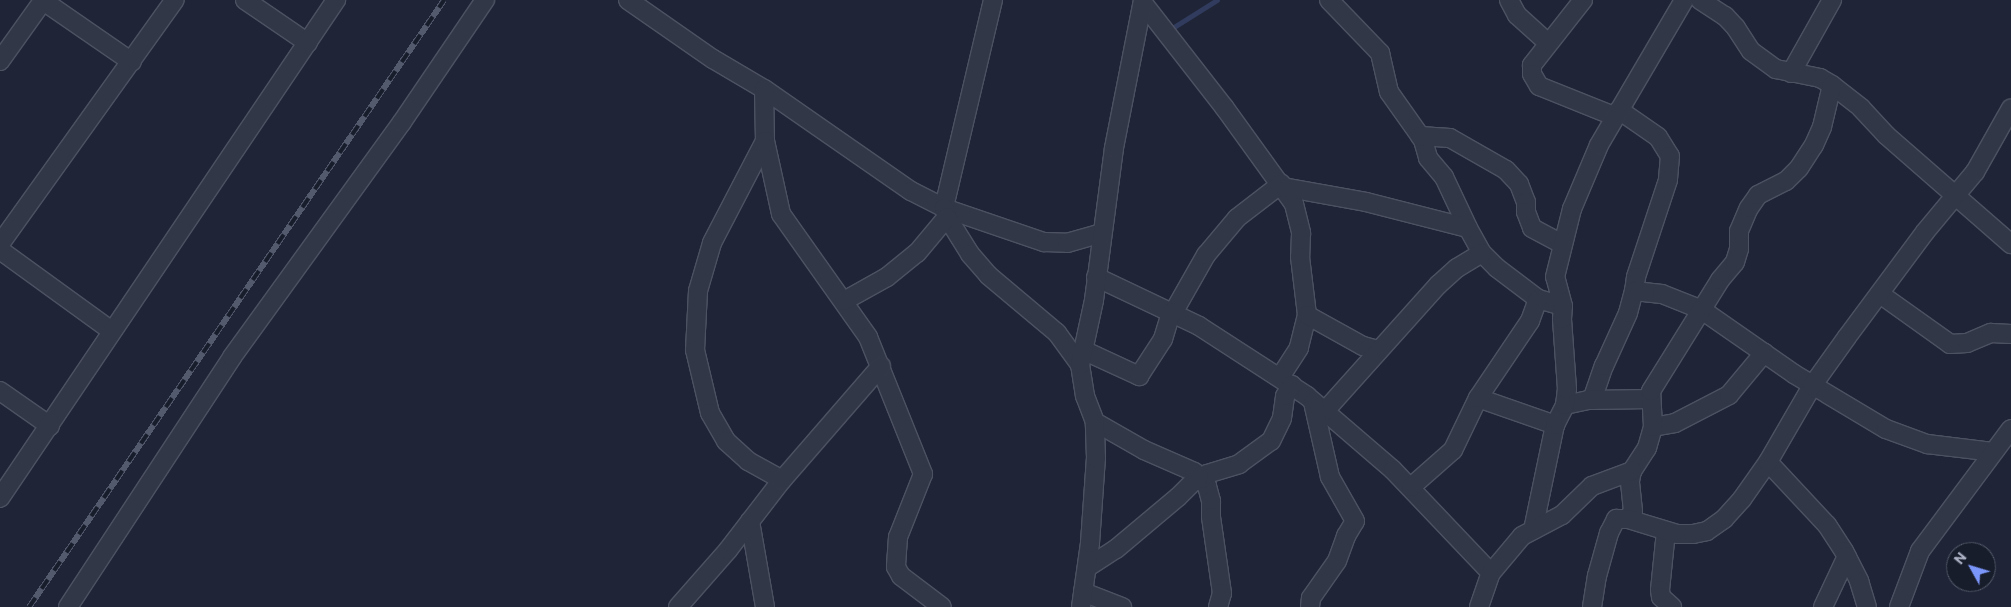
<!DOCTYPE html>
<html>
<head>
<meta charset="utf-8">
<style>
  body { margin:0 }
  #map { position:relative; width:2011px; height:607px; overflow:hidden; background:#1f2537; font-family:Commissioner,sans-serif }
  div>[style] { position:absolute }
  .stream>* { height:4.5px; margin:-2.25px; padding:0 2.25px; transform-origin:2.25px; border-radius:2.25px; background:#303b5d }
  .roads { filter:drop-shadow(1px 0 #4d5262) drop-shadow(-1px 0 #4d5262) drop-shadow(0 1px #4d5262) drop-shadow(0 -1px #4d5262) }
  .street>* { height:18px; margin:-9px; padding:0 9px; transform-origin:9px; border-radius:9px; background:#323747 }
  .rail>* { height:5.5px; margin-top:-2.75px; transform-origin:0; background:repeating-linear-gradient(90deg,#181d2b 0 11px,#545a6e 0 22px); box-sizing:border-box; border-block:1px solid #545a6e }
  span { translate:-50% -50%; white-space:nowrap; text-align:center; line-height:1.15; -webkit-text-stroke:4px #181d2b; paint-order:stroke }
  .north { position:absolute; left:1946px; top:542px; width:50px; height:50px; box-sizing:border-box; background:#181d2b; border:1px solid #535868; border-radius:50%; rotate:309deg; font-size:14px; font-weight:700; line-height:20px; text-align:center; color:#acb1c4 }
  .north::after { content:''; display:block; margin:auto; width:18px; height:22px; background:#7b96fa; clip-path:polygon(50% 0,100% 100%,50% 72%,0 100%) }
</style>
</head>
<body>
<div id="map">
  <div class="stream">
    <div style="left:1171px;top:29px;width:54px;rotate:-32.2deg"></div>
  </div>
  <div class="roads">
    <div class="street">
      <div style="left:42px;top:0;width:109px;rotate:34.6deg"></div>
      <div style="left:245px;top:0;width:76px;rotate:34.3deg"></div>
      <div style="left:628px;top:0;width:103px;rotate:34.8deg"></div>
      <div style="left:713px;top:59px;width:59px;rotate:30.5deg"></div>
      <div style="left:764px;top:89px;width:179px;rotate:34.8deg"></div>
      <div style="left:911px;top:191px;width:37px;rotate:27deg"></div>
      <div style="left:944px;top:208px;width:106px;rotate:18.8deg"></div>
      <div style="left:1044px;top:242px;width:23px;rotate:2deg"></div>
      <div style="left:1067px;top:243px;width:36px;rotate:-16deg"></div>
      <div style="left:993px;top:0;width:214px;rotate:103.3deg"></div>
      <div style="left:944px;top:208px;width:9px;rotate:72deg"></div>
      <div style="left:947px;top:217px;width:44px;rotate:58.1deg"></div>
      <div style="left:970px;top:254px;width:28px;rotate:49deg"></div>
      <div style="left:988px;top:275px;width:90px;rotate:40deg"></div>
      <div style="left:1057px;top:333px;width:39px;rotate:54deg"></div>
      <div style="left:1329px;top:0;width:74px;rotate:46.1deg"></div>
      <div style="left:1380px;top:53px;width:40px;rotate:77deg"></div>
      <div style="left:1389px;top:92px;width:59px;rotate:54.7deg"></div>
      <div style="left:1423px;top:140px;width:19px;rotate:74deg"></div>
      <div style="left:1428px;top:158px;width:25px;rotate:50deg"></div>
      <div style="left:1444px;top:177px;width:56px;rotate:64.8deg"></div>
      <div style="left:1468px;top:228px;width:29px;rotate:61deg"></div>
      <div style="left:1482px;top:253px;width:21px;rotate:45deg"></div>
      <div style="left:1497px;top:268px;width:51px;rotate:37.1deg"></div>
      <div style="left:1538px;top:299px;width:26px;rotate:16deg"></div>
      <div style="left:1509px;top:0;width:17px;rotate:62deg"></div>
      <div style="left:1517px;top:15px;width:42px;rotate:42.1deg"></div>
      <div style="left:1583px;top:0;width:83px;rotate:128.1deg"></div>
      <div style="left:1532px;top:65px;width:9px;rotate:90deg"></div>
      <div style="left:1532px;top:74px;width:14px;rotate:60deg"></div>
      <div style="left:1539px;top:86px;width:83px;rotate:21.9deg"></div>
      <div style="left:1700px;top:0;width:30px;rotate:33deg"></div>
      <div style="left:1725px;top:16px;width:16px;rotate:47deg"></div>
      <div style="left:1736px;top:28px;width:27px;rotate:57deg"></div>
      <div style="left:1751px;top:51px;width:31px;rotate:36deg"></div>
      <div style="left:1776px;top:69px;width:45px;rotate:11.6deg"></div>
      <div style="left:1820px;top:78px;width:14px;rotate:30deg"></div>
      <div style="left:1832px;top:85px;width:37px;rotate:38deg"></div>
      <div style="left:1861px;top:108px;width:37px;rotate:47deg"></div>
      <div style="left:1886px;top:135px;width:166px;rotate:41.1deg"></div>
      <div style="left:1143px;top:3px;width:132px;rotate:52.1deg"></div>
      <div style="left:1224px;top:107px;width:120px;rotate:54.2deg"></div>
      <div style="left:1294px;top:204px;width:30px;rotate:76deg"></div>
      <div style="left:1301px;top:233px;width:24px;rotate:92deg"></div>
      <div style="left:1300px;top:257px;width:58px;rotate:83.1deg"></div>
      <div style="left:1307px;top:315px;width:34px;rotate:104deg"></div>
      <div style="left:1299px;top:348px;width:35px;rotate:123deg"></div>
      <div style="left:0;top:61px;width:74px;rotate:-54.4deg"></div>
      <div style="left:1791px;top:73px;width:84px;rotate:-60.7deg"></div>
      <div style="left:764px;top:89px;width:52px;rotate:88.9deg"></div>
      <div style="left:765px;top:141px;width:75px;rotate:77.6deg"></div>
      <div style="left:781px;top:214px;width:151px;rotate:54.7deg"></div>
      <div style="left:868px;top:337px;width:148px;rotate:68.1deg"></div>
      <div style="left:923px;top:474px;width:68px;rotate:111.6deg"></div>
      <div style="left:898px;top:537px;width:30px;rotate:94deg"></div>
      <div style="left:896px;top:567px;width:10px;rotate:61deg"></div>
      <div style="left:901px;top:576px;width:51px;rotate:37.1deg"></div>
      <div style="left:1619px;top:110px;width:47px;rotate:34.7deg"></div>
      <div style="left:1658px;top:137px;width:22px;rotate:58deg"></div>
      <div style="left:1670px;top:156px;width:24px;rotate:95deg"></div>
      <div style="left:1668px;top:180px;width:102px;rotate:108.3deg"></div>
      <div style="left:1636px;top:277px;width:14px;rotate:98deg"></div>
      <div style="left:1420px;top:136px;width:30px;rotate:4deg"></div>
      <div style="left:1450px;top:138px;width:64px;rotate:29.7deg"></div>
      <div style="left:1506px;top:170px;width:19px;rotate:47deg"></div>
      <div style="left:1519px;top:184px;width:19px;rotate:69deg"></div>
      <div style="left:1526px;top:202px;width:10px;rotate:90deg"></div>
      <div style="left:1526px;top:212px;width:17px;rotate:69deg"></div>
      <div style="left:1532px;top:228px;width:34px;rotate:28deg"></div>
      <div style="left:765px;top:141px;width:115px;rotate:117.5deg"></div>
      <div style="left:712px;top:243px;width:50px;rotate:106.3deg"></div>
      <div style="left:698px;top:291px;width:59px;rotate:92.9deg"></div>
      <div style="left:695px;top:350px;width:65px;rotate:76.6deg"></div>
      <div style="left:710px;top:413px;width:32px;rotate:60deg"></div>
      <div style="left:726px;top:441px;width:30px;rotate:42deg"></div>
      <div style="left:748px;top:461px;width:39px;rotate:29deg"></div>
      <div style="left:1283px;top:187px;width:84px;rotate:10.2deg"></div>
      <div style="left:1366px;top:202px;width:105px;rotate:14.3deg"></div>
      <div style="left:0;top:244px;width:300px;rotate:-54.4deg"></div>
      <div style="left:0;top:250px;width:138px;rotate:35.9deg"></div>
      <div style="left:1096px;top:277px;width:114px;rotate:25.4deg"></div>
      <div style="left:1199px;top:326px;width:129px;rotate:32.9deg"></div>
      <div style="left:1307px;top:396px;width:113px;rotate:40.7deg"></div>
      <div style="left:1393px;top:470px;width:142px;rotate:46.4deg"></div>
      <div style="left:1880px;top:294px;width:86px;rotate:35.5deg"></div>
      <div style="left:1950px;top:344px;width:17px;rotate:-3deg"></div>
      <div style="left:1967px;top:343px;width:26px;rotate:-23deg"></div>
      <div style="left:1991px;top:333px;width:20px;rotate:3deg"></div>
      <div style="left:844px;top:301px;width:49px;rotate:-29.2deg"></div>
      <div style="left:887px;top:277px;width:38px;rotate:-39deg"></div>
      <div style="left:917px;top:253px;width:47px;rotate:-50.2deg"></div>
      <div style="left:1173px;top:313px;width:67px;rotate:-60.4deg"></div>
      <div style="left:1206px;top:255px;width:48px;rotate:-50deg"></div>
      <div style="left:1237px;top:218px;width:56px;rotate:-37.7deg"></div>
      <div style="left:1307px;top:315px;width:64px;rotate:29deg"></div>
      <div style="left:1363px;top:346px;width:16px;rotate:15deg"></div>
      <div style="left:1085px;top:351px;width:60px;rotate:24.8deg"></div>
      <div style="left:1139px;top:376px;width:44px;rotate:-57deg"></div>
      <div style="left:1163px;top:339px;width:28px;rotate:-73deg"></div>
      <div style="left:0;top:391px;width:61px;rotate:35deg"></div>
      <div style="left:1478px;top:398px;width:82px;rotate:19.3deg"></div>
      <div style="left:1592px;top:400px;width:36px;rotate:-71deg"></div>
      <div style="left:1604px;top:366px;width:58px;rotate:-65.6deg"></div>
      <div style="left:1628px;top:313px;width:23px;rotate:-75deg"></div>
      <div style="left:1634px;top:291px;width:28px;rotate:6deg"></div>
      <div style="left:1662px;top:294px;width:43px;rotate:21.8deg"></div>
      <div style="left:1702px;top:310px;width:112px;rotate:34.8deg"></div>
      <div style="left:1794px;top:374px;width:107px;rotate:30.9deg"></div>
      <div style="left:1886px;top:429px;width:44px;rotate:20.1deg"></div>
      <div style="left:1927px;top:444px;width:66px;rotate:6.9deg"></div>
      <div style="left:1565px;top:405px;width:24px;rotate:-12deg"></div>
      <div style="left:1588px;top:400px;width:62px;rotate:-0.9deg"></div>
      <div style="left:1324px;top:412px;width:171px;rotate:-48.1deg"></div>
      <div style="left:1438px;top:285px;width:25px;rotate:-42deg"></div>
      <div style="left:1457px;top:268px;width:29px;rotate:-31deg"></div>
      <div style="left:1095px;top:422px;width:56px;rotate:29.7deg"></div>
      <div style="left:1144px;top:450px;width:55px;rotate:23.7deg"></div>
      <div style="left:1194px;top:472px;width:19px;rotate:47deg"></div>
      <div style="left:1207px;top:486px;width:16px;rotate:75deg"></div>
      <div style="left:1211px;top:501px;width:16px;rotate:90deg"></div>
      <div style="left:1211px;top:517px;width:77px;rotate:81.8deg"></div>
      <div style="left:1222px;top:593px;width:15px;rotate:106deg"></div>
      <div style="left:1653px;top:427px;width:22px;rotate:-10deg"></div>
      <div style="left:1675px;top:423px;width:61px;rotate:-27.4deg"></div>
      <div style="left:1729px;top:395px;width:55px;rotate:-50.2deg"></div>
      <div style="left:1768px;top:462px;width:86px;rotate:46.9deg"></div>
      <div style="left:1827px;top:525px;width:31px;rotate:57deg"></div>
      <div style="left:1844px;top:551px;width:34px;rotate:63deg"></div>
      <div style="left:1859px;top:581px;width:27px;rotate:73deg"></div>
      <div style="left:1202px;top:479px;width:7px;rotate:-45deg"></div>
      <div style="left:1207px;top:474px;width:34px;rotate:-17deg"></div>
      <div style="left:1239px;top:464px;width:39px;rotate:-36deg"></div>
      <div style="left:1271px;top:441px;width:25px;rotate:-64deg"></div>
      <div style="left:1282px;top:418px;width:22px;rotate:-82deg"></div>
      <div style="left:1285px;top:396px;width:13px;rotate:-58deg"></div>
      <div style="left:1411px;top:487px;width:56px;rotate:-41.4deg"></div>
      <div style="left:1453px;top:450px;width:58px;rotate:-64.3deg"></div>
      <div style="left:1478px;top:398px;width:93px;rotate:-56deg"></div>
      <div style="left:1530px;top:321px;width:23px;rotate:-70deg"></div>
      <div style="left:0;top:498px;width:601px;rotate:-55.99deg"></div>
      <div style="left:1628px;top:519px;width:9px;rotate:-58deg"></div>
      <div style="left:1633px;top:511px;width:30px;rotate:-96deg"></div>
      <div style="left:1630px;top:481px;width:10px;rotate:-79deg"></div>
      <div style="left:1632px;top:471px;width:27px;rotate:-57deg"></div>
      <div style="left:1647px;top:448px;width:22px;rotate:-74deg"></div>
      <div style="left:1653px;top:427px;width:36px;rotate:-93deg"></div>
      <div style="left:1651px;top:391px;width:131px;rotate:-58.1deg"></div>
      <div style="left:1720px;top:280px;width:23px;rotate:-50deg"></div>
      <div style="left:1735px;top:262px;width:14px;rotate:-73deg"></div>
      <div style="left:1739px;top:249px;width:18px;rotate:-90deg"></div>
      <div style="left:1739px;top:231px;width:25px;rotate:-67deg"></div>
      <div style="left:1749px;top:208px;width:16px;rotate:-55deg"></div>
      <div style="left:1758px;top:195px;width:31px;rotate:-27deg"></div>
      <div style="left:1786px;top:181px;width:18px;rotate:-45deg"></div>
      <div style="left:1799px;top:168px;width:27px;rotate:-57deg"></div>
      <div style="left:1814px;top:145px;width:20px;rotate:-66deg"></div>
      <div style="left:1822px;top:127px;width:43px;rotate:-76.6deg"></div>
      <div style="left:750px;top:521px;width:87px;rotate:80.1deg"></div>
      <div style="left:1533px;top:530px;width:107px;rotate:-78.2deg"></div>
      <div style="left:1555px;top:425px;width:22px;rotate:-63deg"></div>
      <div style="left:1565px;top:405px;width:16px;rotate:-83deg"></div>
      <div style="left:1567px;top:389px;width:70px;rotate:-94.1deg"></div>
      <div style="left:1562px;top:319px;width:13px;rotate:-86deg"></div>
      <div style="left:1563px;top:306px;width:30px;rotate:-105deg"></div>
      <div style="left:1555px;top:277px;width:70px;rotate:-76deg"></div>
      <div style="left:1572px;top:209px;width:69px;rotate:-67.1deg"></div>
      <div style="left:1599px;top:145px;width:168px;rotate:-59.6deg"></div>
      <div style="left:1666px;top:531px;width:59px;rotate:95.8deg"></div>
      <div style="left:1660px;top:590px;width:7px;rotate:82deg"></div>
      <div style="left:1661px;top:597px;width:15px;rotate:42deg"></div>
      <div style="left:1088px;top:567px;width:33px;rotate:-33deg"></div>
      <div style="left:1116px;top:549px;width:81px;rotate:-40deg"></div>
      <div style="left:1178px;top:497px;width:30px;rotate:-45deg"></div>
      <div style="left:1083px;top:592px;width:42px;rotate:21deg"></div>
      <div style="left:68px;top:607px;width:299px;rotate:-56.7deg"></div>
      <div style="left:232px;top:357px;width:290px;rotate:-54.1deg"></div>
      <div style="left:402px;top:122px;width:148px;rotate:-55.8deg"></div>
      <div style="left:678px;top:607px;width:76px;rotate:-48.7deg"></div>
      <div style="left:728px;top:550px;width:88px;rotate:-52.4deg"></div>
      <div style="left:782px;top:480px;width:151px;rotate:-49deg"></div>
      <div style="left:1081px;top:607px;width:65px;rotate:-82deg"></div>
      <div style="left:1090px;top:543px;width:85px;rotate:-86deg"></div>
      <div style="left:1096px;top:458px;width:36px;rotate:-92deg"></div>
      <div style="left:1095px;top:422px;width:28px;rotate:-111deg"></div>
      <div style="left:1085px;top:396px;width:31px;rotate:-99deg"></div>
      <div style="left:1080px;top:365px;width:66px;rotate:-77.8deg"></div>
      <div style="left:1094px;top:300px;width:153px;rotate:-82.5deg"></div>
      <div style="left:1114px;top:148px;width:151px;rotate:-78.9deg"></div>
      <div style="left:1310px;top:607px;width:9px;rotate:-84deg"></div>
      <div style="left:1311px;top:598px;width:45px;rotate:-54.9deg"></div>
      <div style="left:1337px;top:561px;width:27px;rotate:-70deg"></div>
      <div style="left:1346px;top:536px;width:17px;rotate:-59deg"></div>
      <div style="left:1355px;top:521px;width:51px;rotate:-119.6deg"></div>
      <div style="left:1330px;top:477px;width:77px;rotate:-102.8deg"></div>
      <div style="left:1479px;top:607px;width:36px;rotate:-71deg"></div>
      <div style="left:1491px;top:573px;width:48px;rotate:-50deg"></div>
      <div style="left:1522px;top:536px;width:45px;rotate:-27.7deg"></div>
      <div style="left:1562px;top:515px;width:42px;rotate:-44deg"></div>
      <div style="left:1592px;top:486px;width:43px;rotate:-20.6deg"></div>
      <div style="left:1592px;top:607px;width:31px;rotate:-81deg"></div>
      <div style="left:1597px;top:576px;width:45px;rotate:-74.4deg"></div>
      <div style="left:1609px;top:533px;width:16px;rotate:-63deg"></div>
      <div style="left:1616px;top:519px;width:12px"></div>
      <div style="left:1628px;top:519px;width:51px;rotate:17deg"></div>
      <div style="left:1677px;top:534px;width:16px"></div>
      <div style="left:1693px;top:534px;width:14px;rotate:-12deg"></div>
      <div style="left:1707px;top:531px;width:21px;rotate:-35deg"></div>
      <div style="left:1724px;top:519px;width:27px;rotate:-48deg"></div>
      <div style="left:1742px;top:499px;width:45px;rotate:-54.9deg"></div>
      <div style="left:1768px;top:462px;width:88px;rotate:-59.9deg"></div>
      <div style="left:1812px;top:386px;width:60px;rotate:-54.5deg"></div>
      <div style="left:1847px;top:337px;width:131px;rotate:-53.4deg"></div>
      <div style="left:1925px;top:232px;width:78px;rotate:-50.2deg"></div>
      <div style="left:1975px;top:172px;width:73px;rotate:-60.6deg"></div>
      <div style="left:1823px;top:607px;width:56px;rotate:-64.8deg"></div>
      <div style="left:1899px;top:607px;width:60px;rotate:-69.4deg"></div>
      <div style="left:1920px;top:551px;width:152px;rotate:-53.3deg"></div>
    </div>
  </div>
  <div class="rail">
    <div style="left:29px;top:607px;width:735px;rotate:-55.64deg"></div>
  </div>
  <div class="north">N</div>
</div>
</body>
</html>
